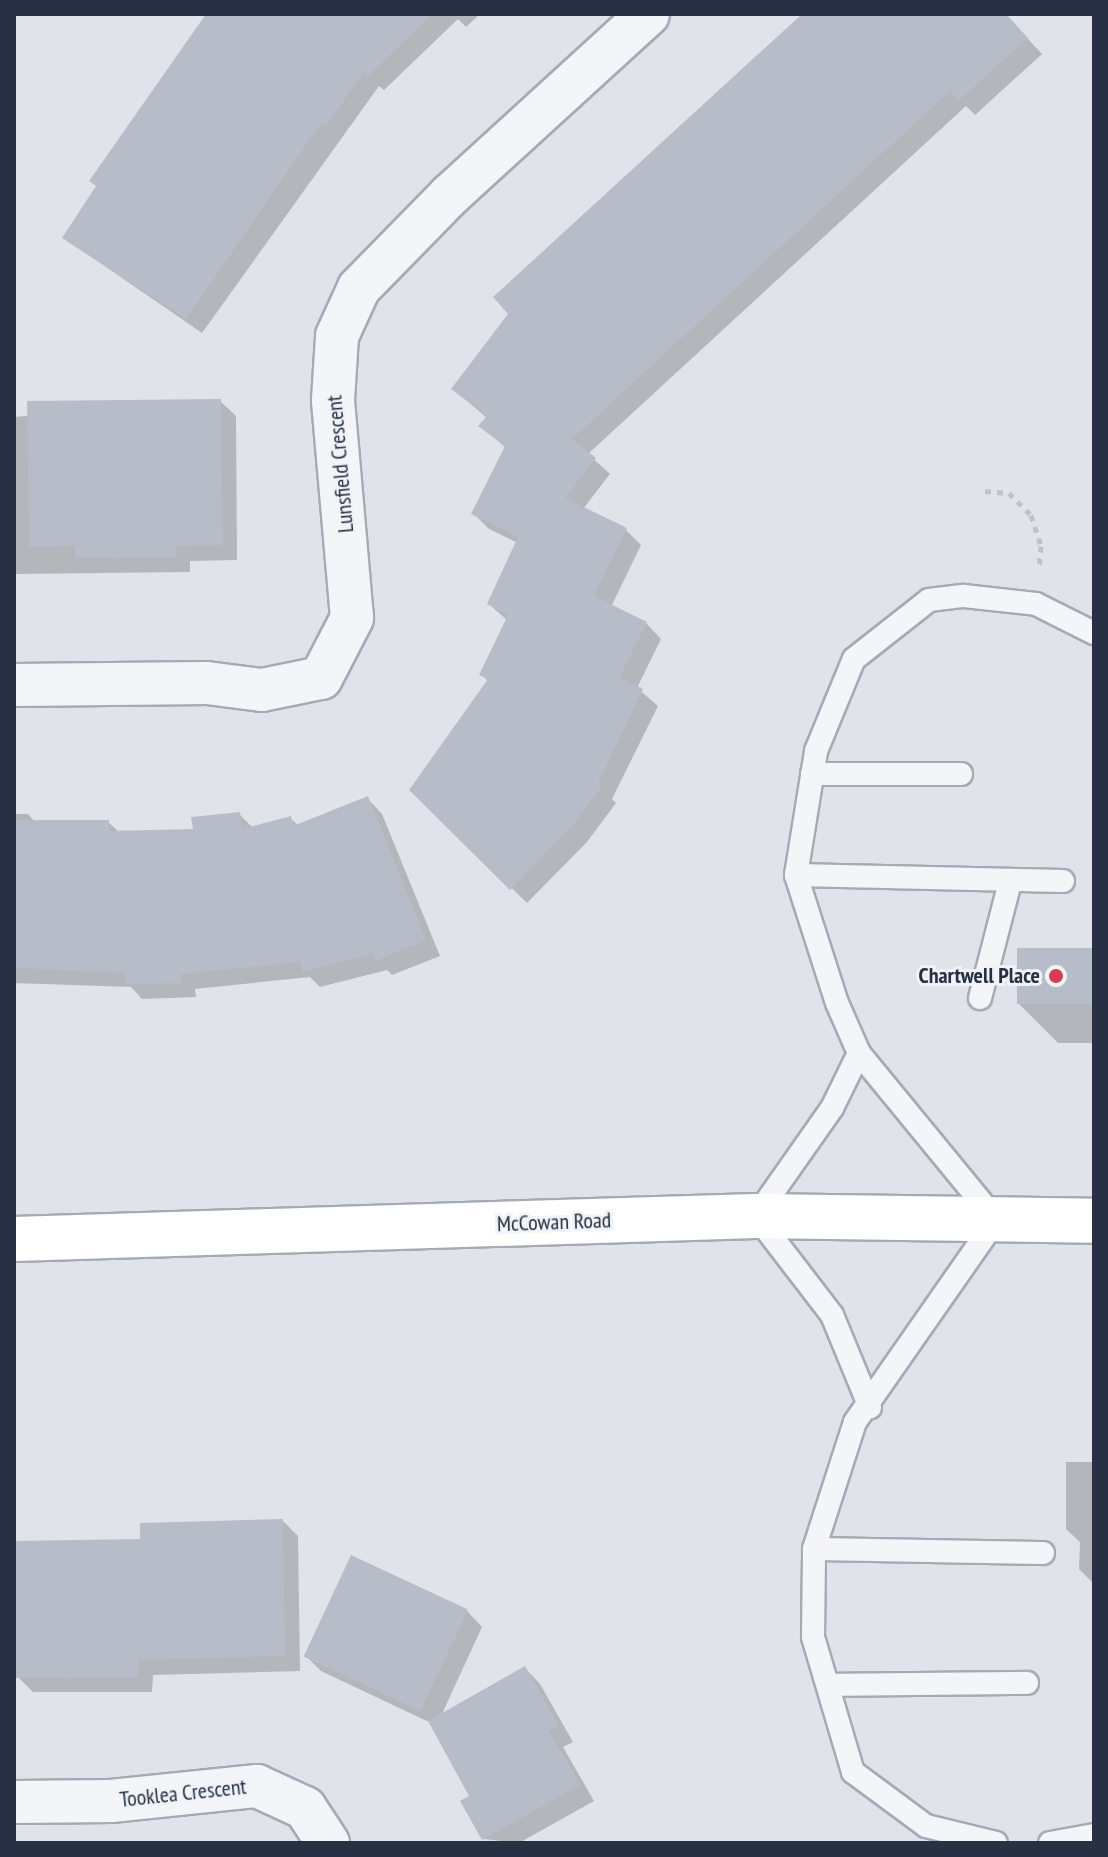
<!DOCTYPE html>
<html>
<head>
<meta charset="utf-8">
<style>
  body { margin:0 }
  #map { position:relative; width:1108px; height:1857px; overflow:hidden; background:#e0e4ea; font-family:"PT Sans Narrow",sans-serif }
  div>[style] { position:absolute }
  .shadow>* { inset:0; background:#0003 }
  .building>* { inset:0; background:#b7bdc8; transform-origin:0 0 }
  .path>* { height:5px; margin-top:-2.5px; transform-origin:0; background:repeating-linear-gradient(90deg,#bec2c9 0 6px,transparent 0 12px) }
  .roads { filter:drop-shadow(2px 0 #a5abb5) drop-shadow(-2px 0 #a5abb5) drop-shadow(0 2px #a5abb5) drop-shadow(0 -2px #a5abb5) }
  .service>* { height:22px; margin:-11px; padding:0 11px; transform-origin:11px; border-radius:11px; background:#f3f5f8 }
  .minor>* { height:42px; margin:-21px; padding:0 21px; transform-origin:21px; border-radius:21px; background:#f3f5f8 }
  .secondary>* { height:44px; margin:-22px; padding:0 22px; transform-origin:22px; border-radius:22px; background:#fff }
  .dots>* { width:22px; height:22px; translate:-50% -50%; box-sizing:border-box; border:4px solid #f0f3f7; border-radius:50% }
  span { translate:-50% -50%; white-space:nowrap; text-align:center; line-height:1.15; -webkit-text-stroke:6px #f0f3f7; paint-order:stroke }
  .street-label { font-size:22px; color:#273143 }
  .poi-label { font-size:22px; color:#273143; font-weight:700 }
  .right { translate:-100% -50%; text-align:right }
  .frame { position:absolute; inset:0; border:16px solid #273143; pointer-events:none }
</style>
</head>
<body>
<div id="map">
  <div class="shadow">
    <div style="clip-path:polygon(219px 14px,480px 14px,466px 27px,458px 19px,384px 90px,379px 86px,202px 333px,64px 238px)"></div>
    <div style="clip-path:polygon(805px 14px,1005px 14px,1042px 54px,975px 115px,966px 106px,588px 454px,610px 474px,583px 509px,626px 530px,641px 545px,611px 607px,646px 623px,661px 639px,637px 688px,658px 706px,612px 799px,616px 803px,587px 842px,527px 903px,411px 790px,489px 682px,482px 675px,508px 621px,489px 604px,518px 543px,489px 529px,474px 514px,506px 448px,481px 426px,487px 418px,453px 389px)"></div>
    <div style="clip-path:polygon(220px 401px,236px 416px,237px 560px,190px 561px,190px 572px,14px 574px,14px 417px)"></div>
    <div style="clip-path:polygon(367px 798px,382px 814px,440px 956px,392px 975px,387px 970px,320px 987px,310px 977px,195px 989px,196px 997px,142px 999px,131px 987px,14px 983px,14px 814px,28px 814px,35px 822px,108px 822px,120px 833px,195px 831px,239px 814px,253px 828px,290px 818px,299px 826px)"></div>
    <div style="clip-path:polygon(1094px 950px,1094px 1043px,1058px 1043px,1019px 1004px)"></div>
    <div style="clip-path:polygon(1066px 1462px,1094px 1462px,1094px 1584px,1079px 1569px,1080px 1542px,1066px 1529px)"></div>
    <div style="clip-path:polygon(283px 1521px,298px 1536px,300px 1671px,153px 1675px,152px 1692px,33px 1692px,18px 1677px,14px 1543px,142px 1541px)"></div>
    <div style="clip-path:polygon(467px 1611px,482px 1627px,441px 1716px,525px 1668px,540px 1684px,573px 1742px,563px 1747px,594px 1801px,519px 1843px,484px 1839px,463px 1802px,472px 1797px,431px 1723px,321px 1671px,306px 1656px)"></div>
  </div>
  <div class="building">
    <div style="clip-path:polygon(206px 14px,432px 14px,368px 76px,363px 73px,326px 126px,321px 123px,186px 319px,62px 238px,96px 186px,89px 181px)"></div>
    <div style="clip-path:polygon(802px 14px,1006px 14px,1028px 38px,958px 101px,950px 91px,572px 439px,596px 458px,565px 498px,627px 528px,594px 596px,647px 622px,620px 677px,643px 689px,598px 783px,602px 786px,572px 826px,510px 890px,409px 790px,488px 679px,479px 675px,508px 615px,487px 604px,518px 537px,471px 514px,505px 446px,478px 426px,487px 416px,451px 389px,508px 314px,493px 297px)"></div>
    <div style="clip-path:polygon(221px 399px,223px 545px,176px 546px,176px 557px,75px 558px,75px 546px,29px 547px,27px 401px)"></div>
    <div style="clip-path:polygon(368px 796px,426px 940px,375px 961px,373px 954px,303px 972px,300px 962px,181px 974px,181px 983px,125px 984px,125px 973px,14px 968px,14px 820px,109px 820px,109px 831px,193px 829px,191px 817px,240px 812px,242px 829px,291px 816px,293px 826px)"></div>
    <div style="left:1094px;top:948px;width:56px;height:77px;rotate:90deg"></div>
    <div style="clip-path:polygon(283px 1519px,285px 1656px,138px 1660px,138px 1677px,16px 1678px,14px 1541px,140px 1539px,140px 1523px)"></div>
    <div style="left:351px;top:1555px;width:129px;height:112px;rotate:25deg"></div>
    <div style="clip-path:polygon(525px 1666px,559px 1726px,549px 1731px,580px 1785px,482px 1840px,460px 1801px,469px 1796px,428px 1721px)"></div>
  </div>
  <div class="path">
    <div style="left:985px;top:491px;width:24px;rotate:5deg"></div>
    <div style="left:1009px;top:493px;width:31px;rotate:45deg"></div>
    <div style="left:1031px;top:515px;width:33px;rotate:72deg"></div>
    <div style="left:1041px;top:546px;width:23px;rotate:95deg"></div>
  </div>
  <div class="roads">
    <div class="service">
      <div style="left:812px;top:774px;width:149px"></div>
      <div style="left:796px;top:875px;width:267px;rotate:1.3deg"></div>
      <div style="left:980px;top:998px;width:120px;rotate:-75.5deg"></div>
      <div style="left:859px;top:1053px;width:61px;rotate:116.1deg"></div>
      <div style="left:832px;top:1108px;width:132px;rotate:125.1deg"></div>
      <div style="left:756px;top:1216px;width:125px;rotate:52.5deg"></div>
      <div style="left:832px;top:1315px;width:100px;rotate:67.6deg"></div>
      <div style="left:814px;top:1549px;width:229px;rotate:1deg"></div>
      <div style="left:829px;top:1685px;width:198px;rotate:-0.6deg"></div>
      <div style="left:996px;top:1843px;width:72px;rotate:-166.3deg"></div>
      <div style="left:926px;top:1826px;width:91px;rotate:-143.5deg"></div>
      <div style="left:853px;top:1772px;width:141px;rotate:-106.5deg"></div>
      <div style="left:813px;top:1637px;width:88px;rotate:-89.3deg"></div>
      <div style="left:814px;top:1549px;width:133px;rotate:-72.1deg"></div>
      <div style="left:855px;top:1422px;width:246px;rotate:-55.1deg"></div>
      <div style="left:996px;top:1220px;width:216px;rotate:-129.4deg"></div>
      <div style="left:859px;top:1053px;width:55px;rotate:-113.7deg"></div>
      <div style="left:837px;top:1003px;width:134px;rotate:-107.8deg"></div>
      <div style="left:796px;top:875px;width:126px;rotate:-80.8deg"></div>
      <div style="left:816px;top:751px;width:100px;rotate:-67.6deg"></div>
      <div style="left:854px;top:659px;width:95px;rotate:-38.2deg"></div>
      <div style="left:929px;top:600px;width:35px;rotate:-7deg"></div>
      <div style="left:964px;top:596px;width:72px;rotate:6.3deg"></div>
      <div style="left:1036px;top:604px;width:65px;rotate:26.6deg"></div>
      <div style="left:1050px;top:1843px;width:45px;rotate:-10.3deg"></div>
    </div>
    <div class="minor">
      <div style="left:14px;top:685px;width:193px;rotate:-0.6deg"></div>
      <div style="left:207px;top:683px;width:55px;rotate:7.3deg"></div>
      <div style="left:262px;top:690px;width:60px;rotate:-11.5deg"></div>
      <div style="left:321px;top:678px;width:68px;rotate:-62.7deg"></div>
      <div style="left:352px;top:618px;width:219px;rotate:-95deg"></div>
      <div style="left:333px;top:400px;width:64px;rotate:-86.4deg"></div>
      <div style="left:337px;top:336px;width:53px;rotate:-65.4deg"></div>
      <div style="left:359px;top:288px;width:130px;rotate:-45.6deg"></div>
      <div style="left:450px;top:195px;width:268px;rotate:-42.4deg"></div>
      <div style="left:14px;top:1802px;width:97px;rotate:-0.6deg"></div>
      <div style="left:111px;top:1801px;width:147px;rotate:-5.9deg"></div>
      <div style="left:257px;top:1786px;width:53px;rotate:24.6deg"></div>
      <div style="left:305px;top:1808px;width:42px;rotate:56.7deg"></div>
    </div>
    <div class="secondary">
      <div style="left:14px;top:1239px;width:742px;rotate:-1.78deg"></div>
      <div style="left:756px;top:1216px;width:338px;rotate:0.8deg"></div>
    </div>
  </div>
  <div class="dots">
    <div style="left:1056px;top:976px;background:#d83b52"></div>
  </div>
  <div class="street-label">
    <span style="left:340px;top:464px;rotate:-95deg">Lunsfield Crescent</span>
    <span style="left:554px;top:1222px;rotate:-2deg">McCowan Road</span>
    <span style="left:183px;top:1793px;rotate:-6deg">Tooklea Crescent</span>
  </div>
  <div class="poi-label">
    <span class="right" style="left:1040px;top:976px">Chartwell Place</span>
  </div>
  <div class="frame"></div>
</div>
</body>
</html>
